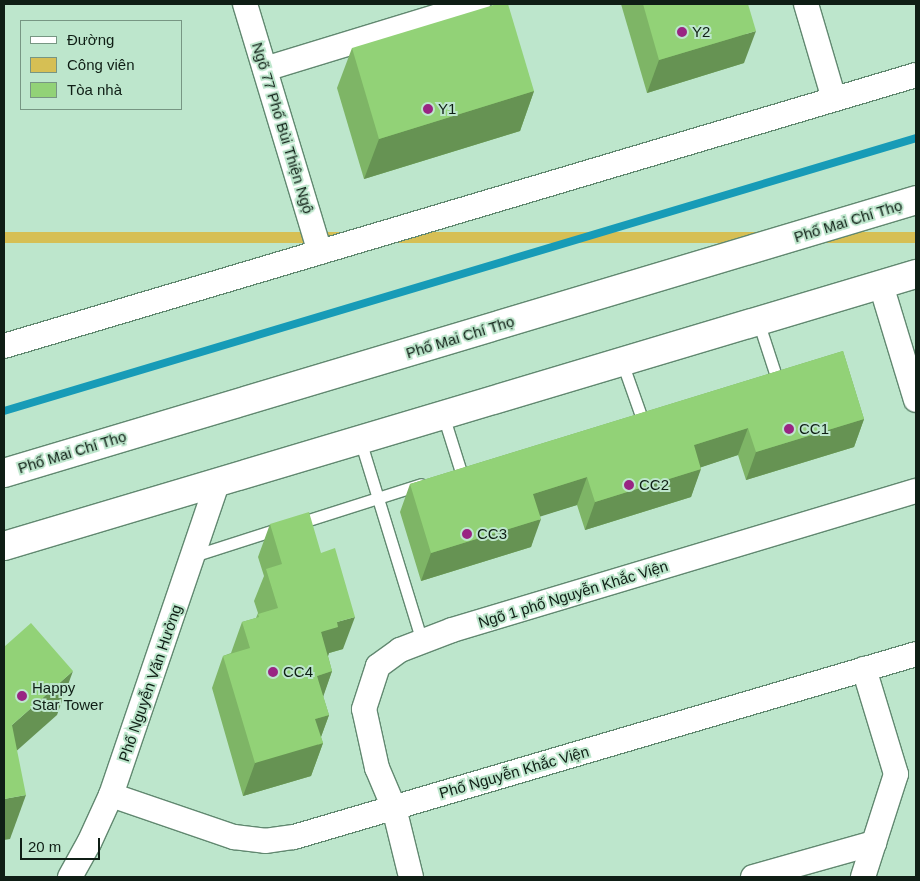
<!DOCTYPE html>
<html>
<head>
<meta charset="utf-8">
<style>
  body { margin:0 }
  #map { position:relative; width:920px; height:881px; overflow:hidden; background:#bde6cc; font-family:Helvetica,sans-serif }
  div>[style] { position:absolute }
  .green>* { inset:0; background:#d6bf54; transform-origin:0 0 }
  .stream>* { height:8px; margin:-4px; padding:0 4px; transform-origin:4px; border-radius:4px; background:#179bb7 }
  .roads { filter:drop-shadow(1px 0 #618870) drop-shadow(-1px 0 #618870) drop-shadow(0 1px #618870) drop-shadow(0 -1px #618870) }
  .service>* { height:11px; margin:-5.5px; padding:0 5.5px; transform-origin:5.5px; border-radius:5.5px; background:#fff }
  .minor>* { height:24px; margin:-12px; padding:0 12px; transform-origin:12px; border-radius:12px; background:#fff }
  .secondary>* { height:28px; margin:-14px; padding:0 14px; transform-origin:14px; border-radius:14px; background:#fff }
  .wall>* { inset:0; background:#7eb566 }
  .shaded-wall>* { inset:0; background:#669353 }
  .building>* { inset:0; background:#92d277 }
  .dots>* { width:14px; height:14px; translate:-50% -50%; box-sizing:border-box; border:2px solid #bde6cc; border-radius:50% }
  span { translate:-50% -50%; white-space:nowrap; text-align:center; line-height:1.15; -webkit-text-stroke:4px #bde6cc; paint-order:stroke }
  .poi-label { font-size:15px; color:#0f1e15 }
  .left { translate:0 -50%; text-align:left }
  .street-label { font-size:15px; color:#0f1e15 }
  .frame { position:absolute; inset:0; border:5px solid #0f1e15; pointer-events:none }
  .legend { position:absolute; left:20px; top:20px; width:162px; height:90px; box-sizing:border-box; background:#bde6cc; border:1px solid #779683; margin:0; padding:6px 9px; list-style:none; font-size:15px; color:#0f1e15 }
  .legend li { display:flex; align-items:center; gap:10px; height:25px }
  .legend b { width:25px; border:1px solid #779683 }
  .scale { position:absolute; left:20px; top:838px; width:80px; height:22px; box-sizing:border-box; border:2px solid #0f1e15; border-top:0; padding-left:6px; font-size:15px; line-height:18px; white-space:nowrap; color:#0f1e15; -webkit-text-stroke:4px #bde6cc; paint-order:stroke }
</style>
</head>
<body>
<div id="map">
  <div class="green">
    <div style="left:916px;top:232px;width:11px;height:952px;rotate:90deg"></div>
  </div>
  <div class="stream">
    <div style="left:4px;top:411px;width:952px;rotate:-16.66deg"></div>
  </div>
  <div class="roads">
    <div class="service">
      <div style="left:758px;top:321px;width:55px;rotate:71.9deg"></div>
      <div style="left:622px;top:362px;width:57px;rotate:70.6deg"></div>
      <div style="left:443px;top:415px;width:60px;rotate:72.5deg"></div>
      <div style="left:360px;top:440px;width:210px;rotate:72.9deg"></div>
      <div style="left:296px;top:524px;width:131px;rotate:-17.7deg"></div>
      <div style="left:193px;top:556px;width:92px;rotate:-17.7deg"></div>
    </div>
    <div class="minor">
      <div style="left:245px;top:4px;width:259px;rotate:73.2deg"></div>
      <div style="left:806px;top:4px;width:99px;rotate:73.6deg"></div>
      <div style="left:265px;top:69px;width:223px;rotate:-17deg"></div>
      <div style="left:881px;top:285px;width:120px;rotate:73.1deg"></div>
      <div style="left:4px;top:346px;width:951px;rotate:-16.55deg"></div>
      <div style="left:111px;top:795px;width:130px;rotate:18.9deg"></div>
      <div style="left:234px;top:837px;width:31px;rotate:7deg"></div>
      <div style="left:265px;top:841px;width:29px;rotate:-8deg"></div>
      <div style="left:294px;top:837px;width:648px;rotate:-16.39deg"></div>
      <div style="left:70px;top:877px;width:39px;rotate:-61deg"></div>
      <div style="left:89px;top:843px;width:53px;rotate:-65.4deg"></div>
      <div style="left:111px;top:795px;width:330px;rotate:-71.2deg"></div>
      <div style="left:411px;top:877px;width:71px;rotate:-103.8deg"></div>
      <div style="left:394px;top:808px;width:43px;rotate:-113deg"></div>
      <div style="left:377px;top:768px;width:60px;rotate:-102.4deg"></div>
      <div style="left:364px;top:709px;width:45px;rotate:-72deg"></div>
      <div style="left:378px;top:666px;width:27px;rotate:-36deg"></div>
      <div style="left:400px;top:650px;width:56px;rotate:-21deg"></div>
      <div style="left:452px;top:630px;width:484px;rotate:-16.7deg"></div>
      <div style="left:753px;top:877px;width:126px;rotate:-15.7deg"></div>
      <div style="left:863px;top:877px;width:108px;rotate:-72.2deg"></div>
      <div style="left:896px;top:774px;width:110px;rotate:-106.9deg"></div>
    </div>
    <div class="secondary">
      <div style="left:4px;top:473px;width:952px;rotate:-16.66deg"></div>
      <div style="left:4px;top:546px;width:952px;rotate:-16.61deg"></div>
    </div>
  </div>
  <div class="wall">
    <div style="clip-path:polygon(621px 4px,748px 4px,744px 63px,647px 93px)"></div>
    <div style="clip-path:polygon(352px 48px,534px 91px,520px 131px,364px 179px,337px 88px)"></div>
    <div style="clip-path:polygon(843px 351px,864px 419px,854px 447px,746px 480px,738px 455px,701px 467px,691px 497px,585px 530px,577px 505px,540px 516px,531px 547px,421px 581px,400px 512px,410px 484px)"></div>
    <div style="clip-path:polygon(270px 524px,343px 649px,329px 653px,328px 656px,332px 671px,323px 696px,329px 715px,321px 737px,323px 743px,311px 776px,243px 796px,212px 688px,223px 656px,231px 653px,242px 622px,256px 618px,258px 613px,254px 601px,264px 576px,258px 557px)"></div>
  </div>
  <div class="shaded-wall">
    <div style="clip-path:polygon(756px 31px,744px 63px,647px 93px,659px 60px)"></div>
    <div style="clip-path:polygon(534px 91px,520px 131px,364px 179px,379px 139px)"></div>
    <div style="clip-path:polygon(864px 419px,854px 447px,746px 480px,756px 452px)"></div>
    <div style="clip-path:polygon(748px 428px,738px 455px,684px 473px,694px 445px)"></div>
    <div style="clip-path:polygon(701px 469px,691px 497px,585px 530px,595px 502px)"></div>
    <div style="clip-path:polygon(587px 477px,577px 505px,523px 522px,533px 494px)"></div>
    <div style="clip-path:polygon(541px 519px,531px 547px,421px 581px,431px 553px)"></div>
    <div style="clip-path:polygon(355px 617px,343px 649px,329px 653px,327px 659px,321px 632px,337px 622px)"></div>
    <div style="clip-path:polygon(73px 671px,57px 715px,4px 762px,12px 725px)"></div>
    <div style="clip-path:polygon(332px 671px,321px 703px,317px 676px)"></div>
    <div style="clip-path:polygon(329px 715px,318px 745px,323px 743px,311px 776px,243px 796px,255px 763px,315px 719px)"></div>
    <div style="clip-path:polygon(26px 795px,10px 839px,4px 840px,4px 799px)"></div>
  </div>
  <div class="building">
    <div style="clip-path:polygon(497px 4px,508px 4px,534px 91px,379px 139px,352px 48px)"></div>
    <div style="clip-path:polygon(643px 4px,748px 4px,756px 31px,659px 60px)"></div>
    <div style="clip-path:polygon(843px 351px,864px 419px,756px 452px,748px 428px,694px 445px,701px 469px,595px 502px,587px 477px,533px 494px,541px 519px,431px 553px,410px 484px)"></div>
    <div style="clip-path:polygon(309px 512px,321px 553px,335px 548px,355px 617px,337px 622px,338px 627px,321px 632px,332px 671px,317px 676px,329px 715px,315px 719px,323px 743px,255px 763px,223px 656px,250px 648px,242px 622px,259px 617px,258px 614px,278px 608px,266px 569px,282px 564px,270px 524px)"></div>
    <div style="clip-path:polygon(31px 623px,73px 671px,12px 725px,26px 795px,4px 799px,4px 647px)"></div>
  </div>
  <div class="dots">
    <div style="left:682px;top:32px;background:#992583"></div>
    <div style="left:428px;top:109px;background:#992583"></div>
    <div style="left:789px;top:429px;background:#992583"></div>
    <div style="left:629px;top:485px;background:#992583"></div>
    <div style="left:467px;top:534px;background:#992583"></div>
    <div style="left:273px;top:672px;background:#992583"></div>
    <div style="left:22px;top:696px;background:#992583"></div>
  </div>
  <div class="poi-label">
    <span class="left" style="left:692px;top:32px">Y2</span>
    <span class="left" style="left:438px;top:109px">Y1</span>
    <span class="left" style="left:799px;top:429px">CC1</span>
    <span class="left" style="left:639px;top:485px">CC2</span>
    <span class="left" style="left:477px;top:534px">CC3</span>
    <span class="left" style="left:283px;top:672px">CC4</span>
    <span class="left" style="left:32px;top:696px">Happy<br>Star Tower</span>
  </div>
  <div class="street-label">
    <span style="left:283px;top:128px;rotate:73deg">Ngõ 77 Phố Bùi Thiện Ngộ</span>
    <span style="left:848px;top:221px;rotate:-17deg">Phố Mai Chí Thọ</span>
    <span style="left:460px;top:337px;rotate:-17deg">Phố Mai Chí Thọ</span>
    <span style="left:72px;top:452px;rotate:-17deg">Phố Mai Chí Thọ</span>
    <span style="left:573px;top:594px;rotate:-17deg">Ngõ 1 phố Nguyễn Khắc Viện</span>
    <span style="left:150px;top:683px;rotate:-71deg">Phố Nguyễn Văn Hưởng</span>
    <span style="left:514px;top:772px;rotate:-16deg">Phố Nguyễn Khắc Viện</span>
  </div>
  <div class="frame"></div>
  <ul class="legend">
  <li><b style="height:6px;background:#fff"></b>Đường</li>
  <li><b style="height:14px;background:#d6bf54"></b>Công viên</li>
  <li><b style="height:14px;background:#92d277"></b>Tòa nhà</li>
  </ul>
  <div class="scale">20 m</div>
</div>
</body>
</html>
